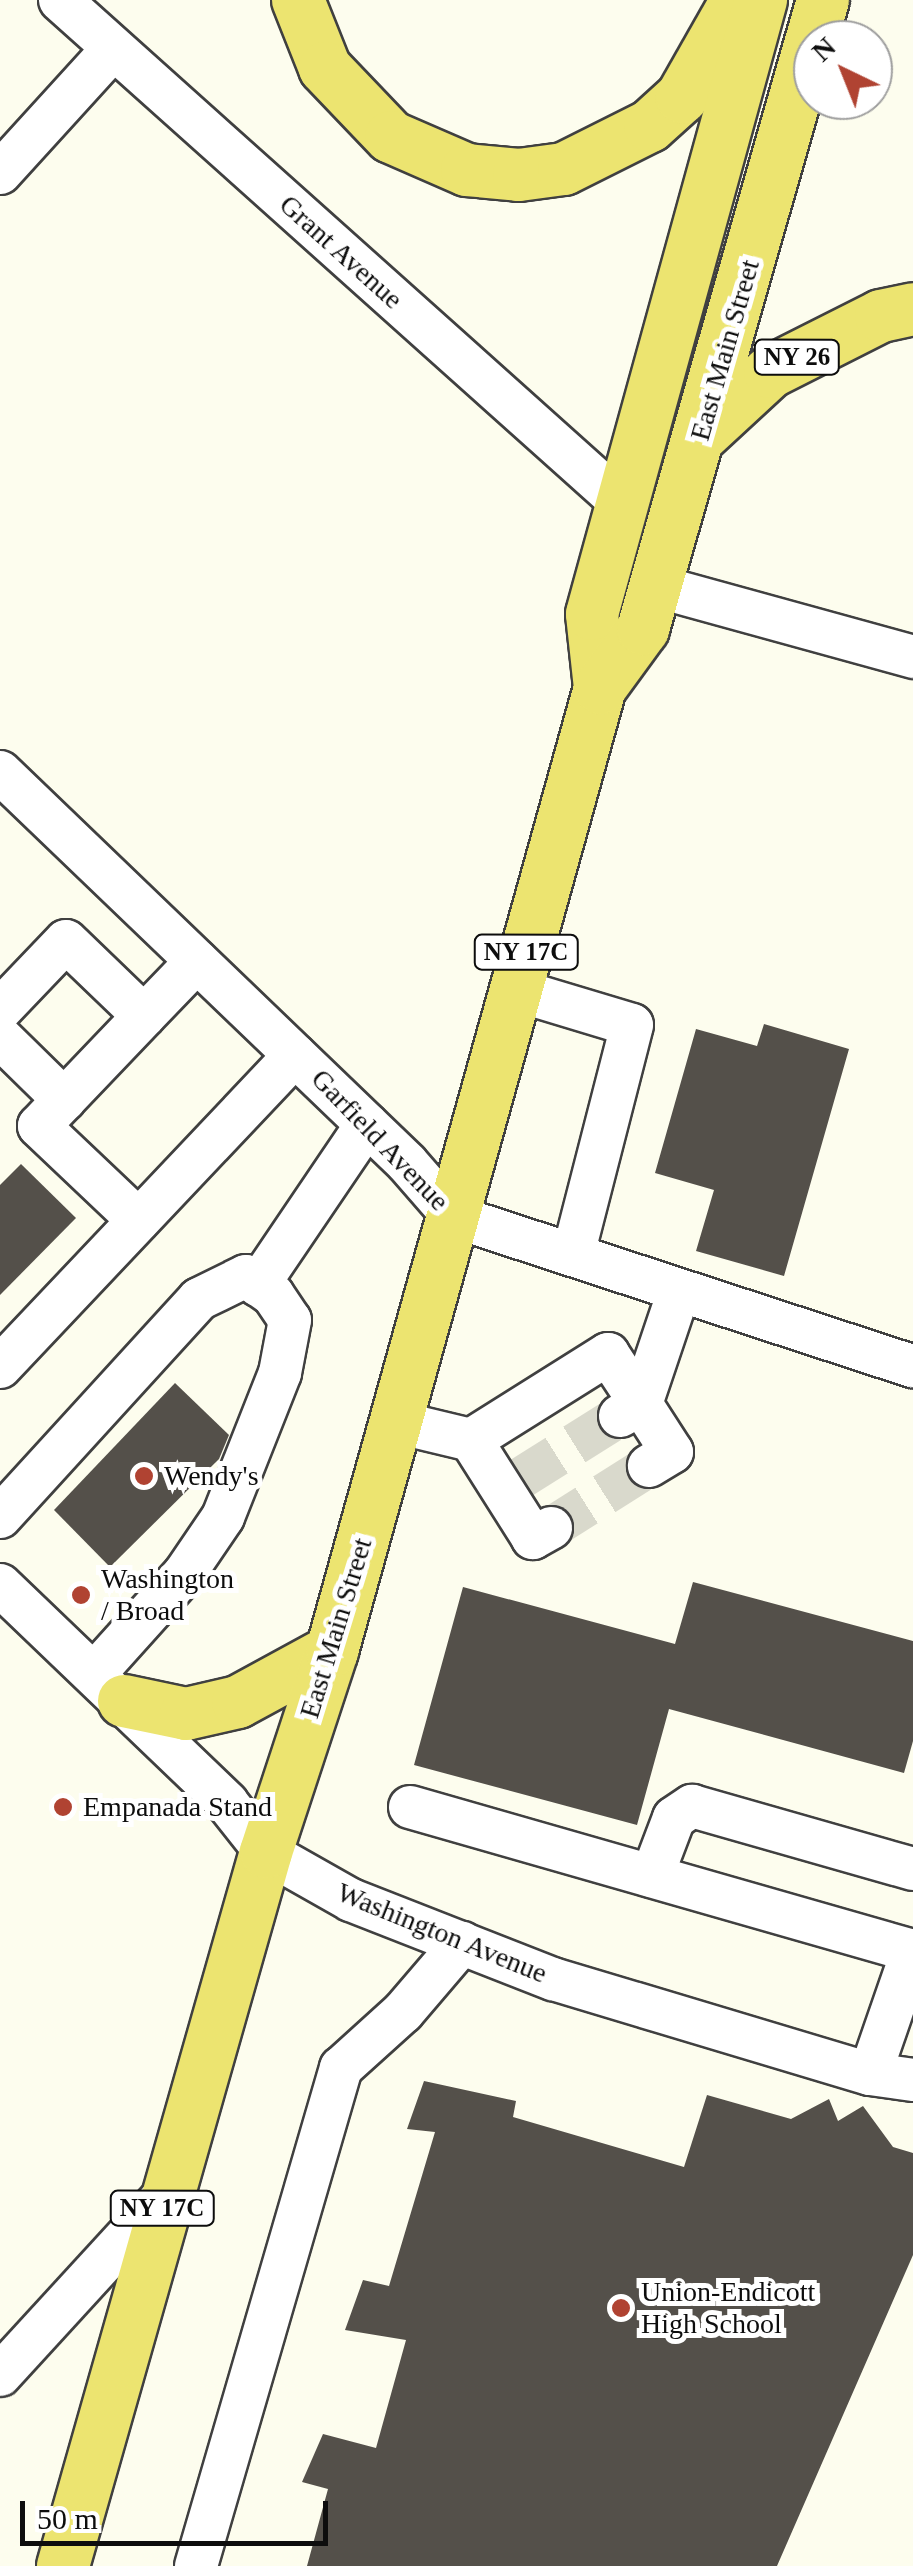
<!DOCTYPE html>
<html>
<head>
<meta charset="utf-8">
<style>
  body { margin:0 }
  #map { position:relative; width:913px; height:2566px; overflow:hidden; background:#fdfdee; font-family:Georgia,serif }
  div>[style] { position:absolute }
  .building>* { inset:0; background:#54504a }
  .minor-tunnel>* { height:42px; margin-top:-21px; transform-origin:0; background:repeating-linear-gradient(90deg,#d9d9cc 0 42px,transparent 0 63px) }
  .roads { filter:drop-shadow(2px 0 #404040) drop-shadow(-2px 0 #404040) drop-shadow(0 2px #404040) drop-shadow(0 -2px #404040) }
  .minor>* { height:42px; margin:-21px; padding:0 21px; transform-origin:21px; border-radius:21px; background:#fff }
  .major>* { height:52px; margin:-26px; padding:0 26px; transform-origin:26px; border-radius:26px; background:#ece470 }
  .dots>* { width:28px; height:28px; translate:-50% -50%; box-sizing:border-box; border:5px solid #fff; border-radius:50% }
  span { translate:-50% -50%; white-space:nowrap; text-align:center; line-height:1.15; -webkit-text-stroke:10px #fff; paint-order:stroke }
  .shield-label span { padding:2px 8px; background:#fff; border:2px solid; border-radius:8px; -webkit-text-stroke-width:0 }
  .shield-label { font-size:25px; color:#0d0d0d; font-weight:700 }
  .street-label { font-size:28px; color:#0d0d0d }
  .poi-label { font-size:28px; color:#0d0d0d }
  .left { translate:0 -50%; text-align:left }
  .north { position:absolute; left:793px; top:20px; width:100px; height:100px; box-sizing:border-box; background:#fff; border:2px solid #9e9e9e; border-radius:50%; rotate:317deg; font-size:28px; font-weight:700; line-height:40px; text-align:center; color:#0d0d0d }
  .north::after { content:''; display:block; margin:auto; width:35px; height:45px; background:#b04332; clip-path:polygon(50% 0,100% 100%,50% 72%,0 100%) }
  .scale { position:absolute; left:20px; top:2501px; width:308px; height:45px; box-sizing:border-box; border:5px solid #0d0d0d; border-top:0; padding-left:12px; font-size:30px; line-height:35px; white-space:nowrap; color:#0d0d0d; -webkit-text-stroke:8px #fff; paint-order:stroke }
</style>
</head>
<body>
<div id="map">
  <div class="building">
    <div style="clip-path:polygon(764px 1024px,849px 1049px,784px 1276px,696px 1251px,714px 1190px,655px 1173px,696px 1029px,757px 1046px)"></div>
    <div style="clip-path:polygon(21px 1164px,76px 1218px,0 1295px,0 1185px)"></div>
    <div style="clip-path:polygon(175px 1383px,229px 1435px,219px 1459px,110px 1567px,54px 1510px)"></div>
    <div style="clip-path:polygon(693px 1582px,913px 1641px,913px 1741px,904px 1773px,669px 1709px,637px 1825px,414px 1765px,463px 1587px,675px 1644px)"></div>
    <div style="clip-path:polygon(424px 2081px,516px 2101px,513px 2117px,684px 2167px,707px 2095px,791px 2119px,829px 2099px,838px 2121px,863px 2106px,893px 2147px,913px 2153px,913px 2255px,777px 2566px,307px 2566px,328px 2489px,302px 2482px,323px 2434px,376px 2448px,406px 2340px,345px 2330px,363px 2280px,389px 2286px,435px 2132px,407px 2129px)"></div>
  </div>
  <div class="minor-tunnel">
    <div style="left:521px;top:1478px;width:117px;rotate:-32.1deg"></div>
    <div style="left:551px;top:1528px;width:116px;rotate:-32.3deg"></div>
  </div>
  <div class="roads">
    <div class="minor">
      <div style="left:60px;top:0;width:756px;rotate:41.84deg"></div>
      <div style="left:0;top:173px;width:168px;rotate:-47.7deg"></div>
      <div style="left:656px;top:586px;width:267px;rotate:15.4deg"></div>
      <div style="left:0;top:772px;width:564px;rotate:43.85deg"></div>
      <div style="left:407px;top:1163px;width:70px;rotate:49deg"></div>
      <div style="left:453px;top:1216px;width:484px;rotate:18.1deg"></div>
      <div style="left:516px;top:990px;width:121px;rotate:16.8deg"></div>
      <div style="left:632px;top:1025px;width:237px;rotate:104.4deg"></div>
      <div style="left:0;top:1010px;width:95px;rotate:-46.3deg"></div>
      <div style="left:66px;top:941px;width:108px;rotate:43.9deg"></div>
      <div style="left:144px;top:1016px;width:152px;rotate:133.7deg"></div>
      <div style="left:39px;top:1126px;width:137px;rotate:43.5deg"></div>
      <div style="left:144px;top:1016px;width:76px;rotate:-46.1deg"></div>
      <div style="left:0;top:1037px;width:90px;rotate:44.5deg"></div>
      <div style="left:258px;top:1285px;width:194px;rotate:-55.9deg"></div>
      <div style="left:0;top:1367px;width:429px;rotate:-46.6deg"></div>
      <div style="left:620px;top:1416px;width:24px;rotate:-30deg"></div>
      <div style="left:641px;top:1404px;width:57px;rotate:57.1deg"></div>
      <div style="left:672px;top:1452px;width:27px;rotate:149deg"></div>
      <div style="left:396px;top:1422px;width:77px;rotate:13.5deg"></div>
      <div style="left:0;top:1517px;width:295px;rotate:-47.6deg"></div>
      <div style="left:199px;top:1299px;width:52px;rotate:-26.1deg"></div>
      <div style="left:246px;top:1276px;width:33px;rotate:35deg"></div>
      <div style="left:273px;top:1295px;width:30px;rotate:56deg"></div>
      <div style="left:290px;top:1320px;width:54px;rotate:100.7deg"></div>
      <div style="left:280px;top:1373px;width:155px;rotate:111.6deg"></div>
      <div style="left:223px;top:1517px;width:68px;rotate:124.2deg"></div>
      <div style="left:185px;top:1573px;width:135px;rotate:132deg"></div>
      <div style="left:551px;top:1528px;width:21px;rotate:151deg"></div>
      <div style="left:533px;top:1538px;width:116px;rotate:-122.3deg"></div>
      <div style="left:471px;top:1440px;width:162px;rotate:-32.1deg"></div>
      <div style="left:608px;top:1354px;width:60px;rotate:56.6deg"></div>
      <div style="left:641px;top:1404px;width:119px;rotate:-71.4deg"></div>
      <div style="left:0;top:1585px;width:315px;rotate:43.8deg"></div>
      <div style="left:227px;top:1803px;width:63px;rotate:51.5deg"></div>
      <div style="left:266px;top:1852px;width:98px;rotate:29.5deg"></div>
      <div style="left:351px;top:1900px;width:217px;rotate:21.4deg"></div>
      <div style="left:553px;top:1979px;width:331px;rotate:16.7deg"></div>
      <div style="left:870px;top:2074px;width:43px;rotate:7.9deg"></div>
      <div style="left:410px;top:1807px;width:523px;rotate:15.98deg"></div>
      <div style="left:652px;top:1876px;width:62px;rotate:-69.2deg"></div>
      <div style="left:674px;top:1818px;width:22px;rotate:-34deg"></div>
      <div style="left:692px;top:1806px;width:230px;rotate:15.9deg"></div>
      <div style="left:870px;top:2074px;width:131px;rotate:-70.9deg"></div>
      <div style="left:0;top:2375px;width:246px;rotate:-47.5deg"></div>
      <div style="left:196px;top:2566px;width:519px;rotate:-73.77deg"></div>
      <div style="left:341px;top:2068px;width:84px;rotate:-42.1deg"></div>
      <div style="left:403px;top:2012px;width:91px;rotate:-49.5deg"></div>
    </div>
    <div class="major">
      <div style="left:298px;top:0;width:73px;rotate:68.3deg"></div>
      <div style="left:325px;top:68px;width:95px;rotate:46.3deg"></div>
      <div style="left:391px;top:137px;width:83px;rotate:23.5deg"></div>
      <div style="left:467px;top:170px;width:52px;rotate:5.5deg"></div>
      <div style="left:519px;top:175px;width:45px;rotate:-7.6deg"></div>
      <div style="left:564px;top:169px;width:96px;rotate:-26.6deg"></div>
      <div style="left:650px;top:126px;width:43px;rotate:-42.2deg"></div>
      <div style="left:682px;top:97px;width:112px;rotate:-60.4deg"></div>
      <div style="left:701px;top:436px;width:94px;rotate:-42.8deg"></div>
      <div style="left:770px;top:372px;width:124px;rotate:-26.8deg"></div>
      <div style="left:881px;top:316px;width:33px;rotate:-12deg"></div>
      <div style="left:600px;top:688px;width:74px;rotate:-96.2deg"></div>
      <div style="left:592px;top:614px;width:637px;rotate:-74.61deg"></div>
      <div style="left:124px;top:1701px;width:63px;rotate:11.8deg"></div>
      <div style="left:186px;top:1714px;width:53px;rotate:-13deg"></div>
      <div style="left:238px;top:1702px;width:107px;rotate:-28.5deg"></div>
      <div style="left:63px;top:2566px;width:742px;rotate:-74.13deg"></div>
      <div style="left:266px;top:1852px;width:212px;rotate:-71.8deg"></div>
      <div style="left:332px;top:1651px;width:1000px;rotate:-74.45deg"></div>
      <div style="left:600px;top:688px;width:73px;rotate:-53.9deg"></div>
      <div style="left:643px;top:629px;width:654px;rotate:-74.03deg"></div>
    </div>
  </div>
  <div class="dots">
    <div style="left:144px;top:1476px;background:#b04332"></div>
    <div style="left:81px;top:1595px;background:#b04332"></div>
    <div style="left:63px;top:1807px;background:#b04332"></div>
    <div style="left:621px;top:2308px;background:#b04332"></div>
  </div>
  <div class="shield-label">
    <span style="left:797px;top:357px">NY 26</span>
    <span style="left:526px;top:952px">NY 17C</span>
    <span style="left:162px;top:2208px">NY 17C</span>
  </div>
  <div class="street-label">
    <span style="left:341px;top:252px;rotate:42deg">Grant Avenue</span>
    <span style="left:725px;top:350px;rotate:-74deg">East Main Street</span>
    <span style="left:380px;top:1140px;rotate:46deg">Garfield Avenue</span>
    <span style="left:336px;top:1628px;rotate:-73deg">East Main Street</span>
    <span style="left:442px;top:1933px;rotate:22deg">Washington Avenue</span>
  </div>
  <div class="poi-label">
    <span class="left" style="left:164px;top:1476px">Wendy's</span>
    <span class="left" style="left:101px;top:1595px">Washington<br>/ Broad</span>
    <span class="left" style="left:83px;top:1807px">Empanada Stand</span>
    <span class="left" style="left:641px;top:2308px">Union-Endicott<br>High School</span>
  </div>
  <div class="north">N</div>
  <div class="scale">50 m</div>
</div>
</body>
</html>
